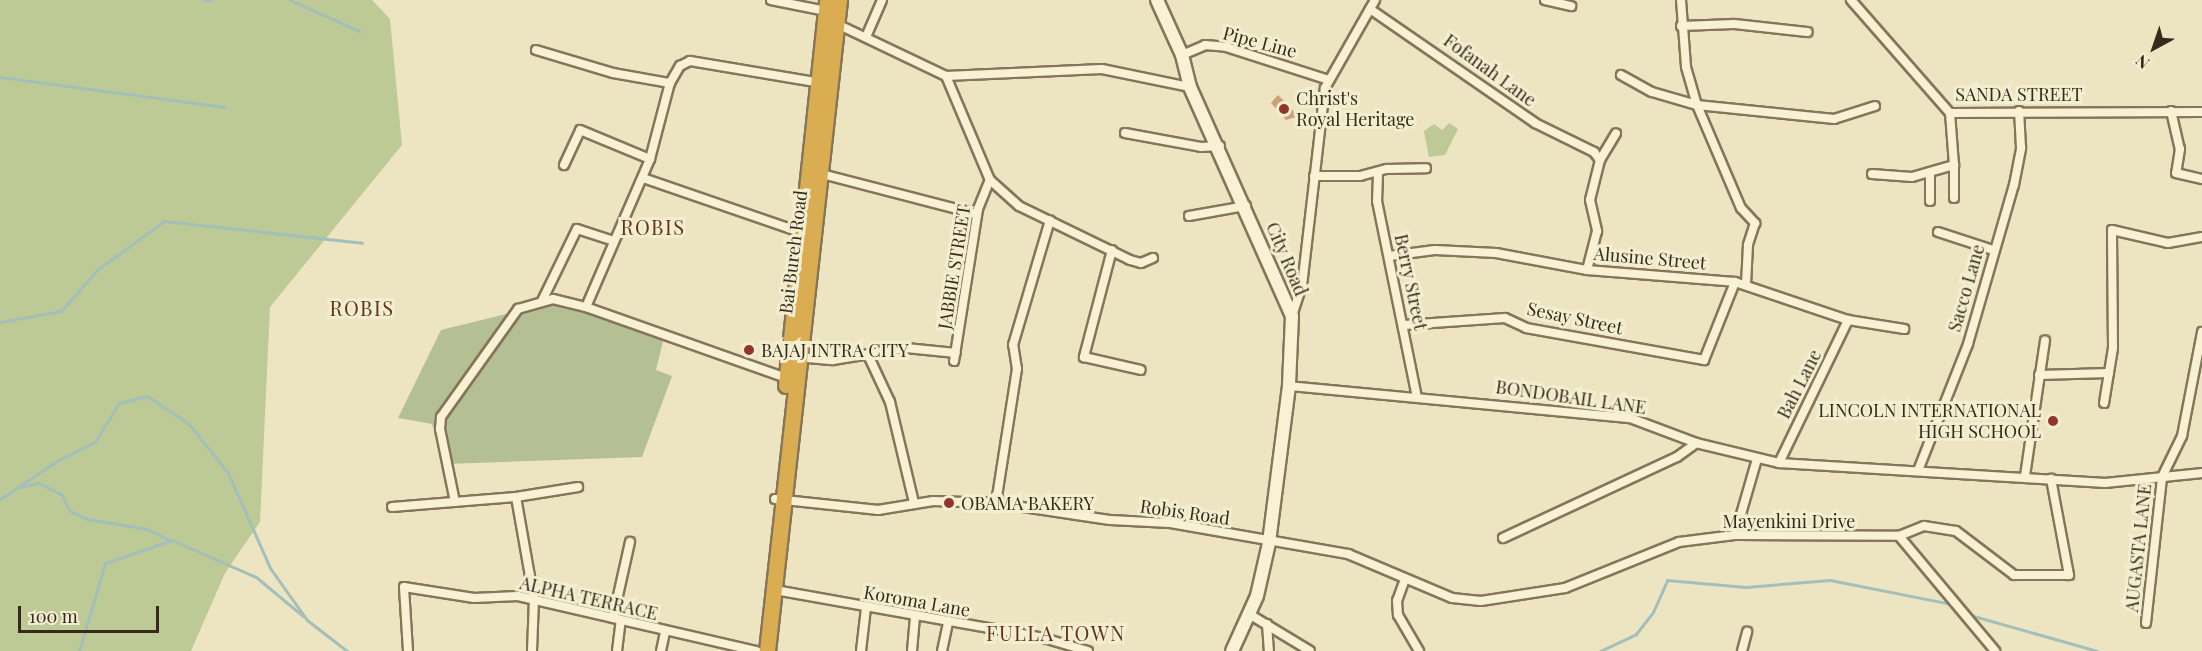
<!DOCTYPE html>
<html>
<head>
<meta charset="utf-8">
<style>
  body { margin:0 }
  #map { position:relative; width:2202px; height:651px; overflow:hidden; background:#ede4c1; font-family:"Playfair Display",serif }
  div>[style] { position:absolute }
  .green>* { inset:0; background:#beca95 }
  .cemetery>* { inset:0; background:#b5bf94 }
  .stream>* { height:3px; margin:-1.5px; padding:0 1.5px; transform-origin:1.5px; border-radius:1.5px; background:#a3bfba }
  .building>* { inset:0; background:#caa277 }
  .roads { filter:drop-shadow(2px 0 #857559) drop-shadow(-2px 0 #857559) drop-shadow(0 2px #857559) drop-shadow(0 -2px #857559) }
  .street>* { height:8px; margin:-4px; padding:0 4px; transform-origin:4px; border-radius:4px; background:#f8f1d3 }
  .secondary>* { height:12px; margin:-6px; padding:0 6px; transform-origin:6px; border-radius:6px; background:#f8f1d3 }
  .highway>* { height:15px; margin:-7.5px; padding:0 7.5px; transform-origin:7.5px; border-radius:7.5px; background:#dbad52 }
  .dots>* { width:16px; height:16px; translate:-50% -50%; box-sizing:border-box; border:3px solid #f4eed0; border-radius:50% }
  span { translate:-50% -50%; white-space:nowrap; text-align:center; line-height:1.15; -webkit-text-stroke:6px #f4eed0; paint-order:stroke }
  .street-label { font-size:18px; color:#352b1d }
  .poi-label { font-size:18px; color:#352b1d }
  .left { translate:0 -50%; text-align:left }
  .right { translate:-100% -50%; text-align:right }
  .neighbourhood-label { font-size:20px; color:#61331d; letter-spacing:1.5px }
  .north { position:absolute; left:2124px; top:18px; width:60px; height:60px; -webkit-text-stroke:4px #f4eed0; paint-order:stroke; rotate:220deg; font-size:16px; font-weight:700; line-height:24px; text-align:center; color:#352b1d }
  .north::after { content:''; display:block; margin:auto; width:21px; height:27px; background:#352b1d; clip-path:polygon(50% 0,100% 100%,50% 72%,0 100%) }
  .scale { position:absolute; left:18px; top:606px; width:141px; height:27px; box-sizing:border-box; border:3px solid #352b1d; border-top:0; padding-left:8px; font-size:18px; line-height:21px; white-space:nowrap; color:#352b1d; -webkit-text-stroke:4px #f4eed0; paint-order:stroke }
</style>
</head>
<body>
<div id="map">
  <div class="green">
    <div style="clip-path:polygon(0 0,372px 0,390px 19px,402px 145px,270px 307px,260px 522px,225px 573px,191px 651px,0 651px)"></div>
    <div style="clip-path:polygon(1449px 123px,1458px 129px,1445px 155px,1429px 157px,1424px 131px,1434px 124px,1442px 130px)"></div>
  </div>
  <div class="cemetery">
    <div style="clip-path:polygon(555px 302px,664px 337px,656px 370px,672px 376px,642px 457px,446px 464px,432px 424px,398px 418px,441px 330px)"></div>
  </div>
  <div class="stream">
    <div style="left:203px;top:0;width:9px"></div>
    <div style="left:290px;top:0;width:76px;rotate:24.2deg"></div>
    <div style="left:0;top:77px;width:227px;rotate:7.6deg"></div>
    <div style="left:0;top:322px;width:62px;rotate:-10.2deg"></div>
    <div style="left:61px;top:311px;width:55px;rotate:-48.7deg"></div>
    <div style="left:97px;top:270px;width:83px;rotate:-36.2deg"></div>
    <div style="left:164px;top:221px;width:199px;rotate:6.3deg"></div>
    <div style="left:19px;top:487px;width:20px;rotate:-11deg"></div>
    <div style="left:39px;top:483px;width:25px;rotate:27deg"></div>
    <div style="left:61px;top:494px;width:19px;rotate:62deg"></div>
    <div style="left:70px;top:511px;width:19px;rotate:25deg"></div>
    <div style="left:87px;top:519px;width:61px;rotate:9.5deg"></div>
    <div style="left:147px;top:529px;width:25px;rotate:26deg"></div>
    <div style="left:0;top:499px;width:66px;rotate:-33.9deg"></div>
    <div style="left:55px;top:462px;width:45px;rotate:-26.6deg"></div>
    <div style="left:95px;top:442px;width:46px;rotate:-58.4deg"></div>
    <div style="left:119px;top:403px;width:29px;rotate:-14deg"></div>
    <div style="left:147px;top:396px;width:50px;rotate:33.7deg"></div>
    <div style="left:189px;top:424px;width:63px;rotate:51.5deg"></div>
    <div style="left:228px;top:473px;width:104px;rotate:66.1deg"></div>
    <div style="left:270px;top:568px;width:64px;rotate:54.6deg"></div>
    <div style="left:307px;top:620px;width:51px;rotate:37.8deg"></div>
    <div style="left:1970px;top:615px;width:132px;rotate:15.8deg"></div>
    <div style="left:79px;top:651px;width:92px;rotate:-73.5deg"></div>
    <div style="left:105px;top:563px;width:71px;rotate:-18.9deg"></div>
    <div style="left:172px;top:540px;width:92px;rotate:23.8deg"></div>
    <div style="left:256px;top:577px;width:62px;rotate:39.8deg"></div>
    <div style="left:1600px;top:651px;width:40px;rotate:-25deg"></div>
    <div style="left:1636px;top:634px;width:28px;rotate:-52deg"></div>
    <div style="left:1653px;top:612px;width:35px;rotate:-66deg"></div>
    <div style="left:1667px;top:580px;width:79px;rotate:5.1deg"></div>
    <div style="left:1746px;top:587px;width:84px;rotate:-4.8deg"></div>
    <div style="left:1830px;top:580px;width:123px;rotate:11.2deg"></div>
  </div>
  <div class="building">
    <div style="clip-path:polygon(1278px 95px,1299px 116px,1286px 120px,1271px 103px)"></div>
  </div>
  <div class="roads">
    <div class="street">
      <div style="left:771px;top:0;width:56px;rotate:11.3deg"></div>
      <div style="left:1545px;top:0;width:27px;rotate:13deg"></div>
      <div style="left:1681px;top:0;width:67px;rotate:85.7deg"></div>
      <div style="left:1686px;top:67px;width:40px;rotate:74deg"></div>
      <div style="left:1697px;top:105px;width:112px;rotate:66.9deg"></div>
      <div style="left:1741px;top:208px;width:21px;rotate:47deg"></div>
      <div style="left:1755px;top:223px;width:23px;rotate:108deg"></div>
      <div style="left:1748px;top:245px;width:40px;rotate:92.9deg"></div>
      <div style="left:1851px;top:0;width:150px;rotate:48.8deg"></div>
      <div style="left:1950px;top:113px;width:252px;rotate:-0.2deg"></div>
      <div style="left:1370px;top:9px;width:201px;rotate:34.6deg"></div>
      <div style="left:1535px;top:123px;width:66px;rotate:26.2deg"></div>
      <div style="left:1594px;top:152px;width:10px;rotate:53deg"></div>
      <div style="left:1600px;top:160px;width:41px;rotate:104deg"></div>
      <div style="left:1590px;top:200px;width:32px;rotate:77deg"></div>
      <div style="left:1597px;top:231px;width:40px;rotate:104.4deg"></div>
      <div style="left:837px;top:24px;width:121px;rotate:25.5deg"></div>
      <div style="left:946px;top:76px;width:113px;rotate:67.1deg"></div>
      <div style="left:990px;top:180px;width:39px;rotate:42deg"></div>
      <div style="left:1019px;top:206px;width:123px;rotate:25.9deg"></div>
      <div style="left:1130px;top:260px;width:11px;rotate:15deg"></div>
      <div style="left:1141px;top:263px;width:13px;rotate:-23deg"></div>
      <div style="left:1681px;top:26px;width:53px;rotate:-2.2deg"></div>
      <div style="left:1734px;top:24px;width:74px;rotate:6.2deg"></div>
      <div style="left:866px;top:37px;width:40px;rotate:-66.6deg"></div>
      <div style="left:536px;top:50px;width:80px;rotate:16.6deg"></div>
      <div style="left:613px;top:73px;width:58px;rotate:10deg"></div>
      <div style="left:1182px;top:55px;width:25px;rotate:-23deg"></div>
      <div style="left:1205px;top:45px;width:21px;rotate:5deg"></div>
      <div style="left:1226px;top:47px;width:108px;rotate:17.8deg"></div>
      <div style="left:1621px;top:75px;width:35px;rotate:29deg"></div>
      <div style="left:1652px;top:92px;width:47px;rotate:16.1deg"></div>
      <div style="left:1697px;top:105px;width:138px;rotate:5.8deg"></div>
      <div style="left:1834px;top:119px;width:43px;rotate:-17.6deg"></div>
      <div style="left:946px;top:76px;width:156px;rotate:-2.6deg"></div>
      <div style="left:1102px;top:69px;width:90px;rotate:11.6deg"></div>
      <div style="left:2171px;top:111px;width:39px;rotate:77deg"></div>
      <div style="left:2180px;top:149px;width:24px;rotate:99deg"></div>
      <div style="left:2176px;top:173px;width:27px;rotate:13deg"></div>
      <div style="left:1125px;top:133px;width:77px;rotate:10.4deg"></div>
      <div style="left:1201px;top:147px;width:19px;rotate:-3deg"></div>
      <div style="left:1600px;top:160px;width:31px;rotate:-59deg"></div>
      <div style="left:564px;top:165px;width:38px;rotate:-65deg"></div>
      <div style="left:580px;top:130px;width:76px;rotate:22.5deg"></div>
      <div style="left:1954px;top:165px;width:33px;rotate:90deg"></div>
      <div style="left:1930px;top:172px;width:29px;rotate:90deg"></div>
      <div style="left:818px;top:173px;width:164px;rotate:14.5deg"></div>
      <div style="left:1378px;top:174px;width:27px;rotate:92deg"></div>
      <div style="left:1377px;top:201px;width:200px;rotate:78.5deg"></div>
      <div style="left:1872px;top:174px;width:40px;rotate:4.3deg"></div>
      <div style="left:1912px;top:177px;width:44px;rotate:-15.9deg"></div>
      <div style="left:1954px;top:165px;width:52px;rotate:-94.4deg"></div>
      <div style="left:1314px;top:176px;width:46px"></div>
      <div style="left:1360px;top:176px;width:28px;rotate:-15deg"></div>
      <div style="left:1387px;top:169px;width:39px;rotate:-1deg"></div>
      <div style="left:643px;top:178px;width:169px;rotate:19deg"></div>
      <div style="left:1189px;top:216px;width:58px;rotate:-10deg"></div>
      <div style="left:1938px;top:232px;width:58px;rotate:18.1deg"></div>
      <div style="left:1112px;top:250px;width:111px;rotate:104.7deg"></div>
      <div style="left:1084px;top:357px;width:58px;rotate:12.8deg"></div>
      <div style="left:1389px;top:256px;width:46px;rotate:-7.4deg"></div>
      <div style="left:1435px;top:250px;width:61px;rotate:2.8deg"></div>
      <div style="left:1496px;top:253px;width:93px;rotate:10.6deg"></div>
      <div style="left:1587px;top:270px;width:148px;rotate:4.6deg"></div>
      <div style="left:1735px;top:282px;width:119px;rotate:18.6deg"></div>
      <div style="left:1848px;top:320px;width:57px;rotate:9.1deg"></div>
      <div style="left:542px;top:301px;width:80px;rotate:-64.1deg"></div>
      <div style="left:577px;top:229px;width:38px;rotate:18deg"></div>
      <div style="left:586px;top:307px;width:161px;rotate:-66.6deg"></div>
      <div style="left:650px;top:159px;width:79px;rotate:-75.3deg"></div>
      <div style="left:670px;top:83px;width:20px;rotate:-60deg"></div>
      <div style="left:680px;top:66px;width:11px;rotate:-27deg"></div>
      <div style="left:690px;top:61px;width:127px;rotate:9.5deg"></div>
      <div style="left:1292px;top:316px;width:32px;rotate:-72deg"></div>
      <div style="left:1302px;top:286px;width:199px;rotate:-83.4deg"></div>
      <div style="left:1325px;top:88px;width:101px;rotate:-60.4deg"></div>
      <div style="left:1404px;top:325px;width:101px;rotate:-4deg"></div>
      <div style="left:1505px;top:318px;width:23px;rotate:25deg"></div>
      <div style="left:1526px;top:328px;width:181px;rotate:10.2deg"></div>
      <div style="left:1704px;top:360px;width:84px;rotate:-68.3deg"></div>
      <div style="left:796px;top:357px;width:37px;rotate:5deg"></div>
      <div style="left:833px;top:360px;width:74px;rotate:-9.3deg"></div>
      <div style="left:906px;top:348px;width:50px;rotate:5.7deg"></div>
      <div style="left:869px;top:357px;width:50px;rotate:65deg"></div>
      <div style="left:890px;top:402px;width:104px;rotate:76.6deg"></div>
      <div style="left:954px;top:361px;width:154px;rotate:-81deg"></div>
      <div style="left:978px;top:209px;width:31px;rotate:-68deg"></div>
      <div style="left:2039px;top:375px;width:70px;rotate:-1.6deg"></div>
      <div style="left:1289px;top:386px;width:342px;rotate:5.4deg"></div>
      <div style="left:1630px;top:418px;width:71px;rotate:20.7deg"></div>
      <div style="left:1696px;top:443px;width:85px;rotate:13.5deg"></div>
      <div style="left:1779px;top:463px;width:327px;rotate:3.5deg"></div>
      <div style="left:2105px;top:483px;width:98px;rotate:-5.9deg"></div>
      <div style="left:2104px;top:403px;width:56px;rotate:-80.7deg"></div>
      <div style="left:2113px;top:348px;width:118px;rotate:-90.5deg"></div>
      <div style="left:2112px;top:230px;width:57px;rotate:13.1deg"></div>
      <div style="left:2168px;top:243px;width:35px;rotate:-10deg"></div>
      <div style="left:1779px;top:463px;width:159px;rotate:-64.2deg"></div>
      <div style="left:1919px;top:468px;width:133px;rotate:-68.4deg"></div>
      <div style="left:1968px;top:344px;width:166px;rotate:-73.9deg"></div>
      <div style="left:2014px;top:185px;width:38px;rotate:-79deg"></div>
      <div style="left:2021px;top:148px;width:37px;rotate:-93deg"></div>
      <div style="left:2025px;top:476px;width:137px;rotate:-81.6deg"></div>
      <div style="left:516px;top:497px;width:63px;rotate:-9.2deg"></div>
      <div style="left:775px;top:499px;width:104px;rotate:6.1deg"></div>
      <div style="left:878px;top:510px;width:56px;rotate:-9.3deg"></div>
      <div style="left:933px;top:501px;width:63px;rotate:1.8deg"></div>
      <div style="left:996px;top:503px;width:115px;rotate:8.5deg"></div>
      <div style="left:1110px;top:520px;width:60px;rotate:2.9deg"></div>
      <div style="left:1170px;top:523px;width:181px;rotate:9.9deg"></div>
      <div style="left:1348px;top:554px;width:113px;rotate:22.9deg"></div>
      <div style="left:1452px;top:598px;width:29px;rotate:6deg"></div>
      <div style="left:1481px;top:601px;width:85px;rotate:-8.8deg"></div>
      <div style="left:1565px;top:588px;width:123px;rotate:-22deg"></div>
      <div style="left:1679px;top:542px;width:56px;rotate:-7.1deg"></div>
      <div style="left:1735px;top:535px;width:164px;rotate:0.3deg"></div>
      <div style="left:1899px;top:536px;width:27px;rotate:-22deg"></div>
      <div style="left:1924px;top:526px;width:32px;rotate:9deg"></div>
      <div style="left:1956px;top:531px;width:73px;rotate:37.2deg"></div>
      <div style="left:2014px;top:575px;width:55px"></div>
      <div style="left:2069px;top:575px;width:98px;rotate:-100.6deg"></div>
      <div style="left:455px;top:502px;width:75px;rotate:-101.6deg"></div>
      <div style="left:440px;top:429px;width:12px;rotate:-85deg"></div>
      <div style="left:441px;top:417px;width:133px;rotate:-54.5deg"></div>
      <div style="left:518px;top:309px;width:36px;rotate:-16deg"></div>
      <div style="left:553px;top:299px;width:34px;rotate:14deg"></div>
      <div style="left:586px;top:307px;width:213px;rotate:19.5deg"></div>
      <div style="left:996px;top:503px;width:136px;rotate:-81.1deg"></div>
      <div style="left:1017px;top:369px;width:24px;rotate:-99deg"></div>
      <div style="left:1013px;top:345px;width:130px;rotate:-73.5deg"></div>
      <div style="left:392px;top:507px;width:124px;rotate:-4.6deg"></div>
      <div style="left:516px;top:497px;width:104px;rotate:80deg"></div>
      <div style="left:534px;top:599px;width:52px;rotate:92.2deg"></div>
      <div style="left:1735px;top:535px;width:79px;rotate:-73.9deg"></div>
      <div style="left:1899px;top:536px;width:150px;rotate:50.1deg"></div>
      <div style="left:1503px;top:538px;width:192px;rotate:-25deg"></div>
      <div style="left:1677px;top:457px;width:24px;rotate:-36deg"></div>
      <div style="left:1405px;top:579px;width:23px;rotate:110deg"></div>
      <div style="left:1397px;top:601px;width:14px;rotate:86deg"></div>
      <div style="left:1398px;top:615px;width:42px;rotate:59.7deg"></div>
      <div style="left:775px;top:590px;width:269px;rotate:10.1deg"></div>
      <div style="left:1040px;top:637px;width:50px;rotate:16.3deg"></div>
      <div style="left:1249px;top:614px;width:71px;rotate:31.2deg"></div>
      <div style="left:613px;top:618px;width:78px;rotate:-77.4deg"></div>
      <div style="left:2146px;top:623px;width:147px;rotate:-83.7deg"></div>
      <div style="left:2162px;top:477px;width:46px;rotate:-64deg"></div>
      <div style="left:2182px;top:436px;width:106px;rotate:-79.1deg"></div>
      <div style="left:1267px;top:624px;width:27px;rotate:86deg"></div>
      <div style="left:408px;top:651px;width:64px;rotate:-93.6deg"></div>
      <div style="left:404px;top:587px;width:71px;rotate:8.9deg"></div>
      <div style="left:474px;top:598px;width:44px;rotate:-2.6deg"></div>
      <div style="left:518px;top:596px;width:245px;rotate:13deg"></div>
      <div style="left:617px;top:651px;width:31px;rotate:-83deg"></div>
      <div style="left:661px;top:651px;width:19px;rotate:-78deg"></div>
      <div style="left:861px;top:651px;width:43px;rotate:-83.4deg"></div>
      <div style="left:912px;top:651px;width:34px;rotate:-85deg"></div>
      <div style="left:942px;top:651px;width:29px;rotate:-78deg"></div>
      <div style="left:1742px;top:651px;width:20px;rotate:-75deg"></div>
    </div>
    <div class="secondary">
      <div style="left:1157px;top:0;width:60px;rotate:65.6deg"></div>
      <div style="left:1182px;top:55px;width:33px;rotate:76deg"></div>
      <div style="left:1190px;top:87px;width:251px;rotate:66deg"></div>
      <div style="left:1292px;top:316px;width:70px;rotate:92.5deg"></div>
      <div style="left:1289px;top:386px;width:158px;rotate:97.3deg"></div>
      <div style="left:1269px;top:543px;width:54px;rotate:102.8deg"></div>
      <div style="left:1257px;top:596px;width:60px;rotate:114.4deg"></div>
    </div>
    <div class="highway">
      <div style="left:786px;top:385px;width:387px;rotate:-83.9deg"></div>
      <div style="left:767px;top:651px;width:655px;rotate:-83.69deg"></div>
    </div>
  </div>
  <div class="dots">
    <div style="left:1284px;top:109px;background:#93352a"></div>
    <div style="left:749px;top:350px;background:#93352a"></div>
    <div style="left:2053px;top:421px;background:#93352a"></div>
    <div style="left:949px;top:503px;background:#93352a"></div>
  </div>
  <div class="street-label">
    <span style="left:1260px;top:42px;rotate:15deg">Pipe Line</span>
    <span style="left:1490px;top:70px;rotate:36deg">Fofanah Lane</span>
    <span style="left:2019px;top:94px">SANDA STREET</span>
    <span style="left:793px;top:252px;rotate:-83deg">Bai Bureh Road</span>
    <span style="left:1650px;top:258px;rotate:5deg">Alusine Street</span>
    <span style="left:1287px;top:259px;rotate:67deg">City Road</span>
    <span style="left:954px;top:267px;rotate:-81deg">JABBIE STREET</span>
    <span style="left:1411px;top:282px;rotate:78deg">Berry Street</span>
    <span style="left:1966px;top:288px;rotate:-74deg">Sacco Lane</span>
    <span style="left:1575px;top:318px;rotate:12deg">Sesay Street</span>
    <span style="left:1799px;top:384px;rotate:-63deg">Bah Lane</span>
    <span style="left:1571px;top:397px;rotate:8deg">BONDOBAIL LANE</span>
    <span style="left:1185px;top:512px;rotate:8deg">Robis Road</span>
    <span style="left:1789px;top:521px">Mayenkini Drive</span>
    <span style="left:2138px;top:548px;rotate:-84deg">AUGASTA LANE</span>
    <span style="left:589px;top:598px;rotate:13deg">ALPHA TERRACE</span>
    <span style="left:917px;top:601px;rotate:10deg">Koroma Lane</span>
  </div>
  <div class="poi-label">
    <span class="left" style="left:1296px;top:109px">Christ's<br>Royal Heritage</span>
    <span class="left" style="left:761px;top:350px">BAJAJ INTRA CITY</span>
    <span class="right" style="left:2041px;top:421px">LINCOLN INTERNATIONAL<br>HIGH SCHOOL</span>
    <span class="left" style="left:961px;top:503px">OBAMA BAKERY</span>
  </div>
  <div class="neighbourhood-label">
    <span style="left:653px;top:226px">ROBIS</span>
    <span style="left:362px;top:307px">ROBIS</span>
    <span style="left:1056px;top:632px">FULLA TOWN</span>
  </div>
  <div class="north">N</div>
  <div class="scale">100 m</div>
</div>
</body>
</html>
